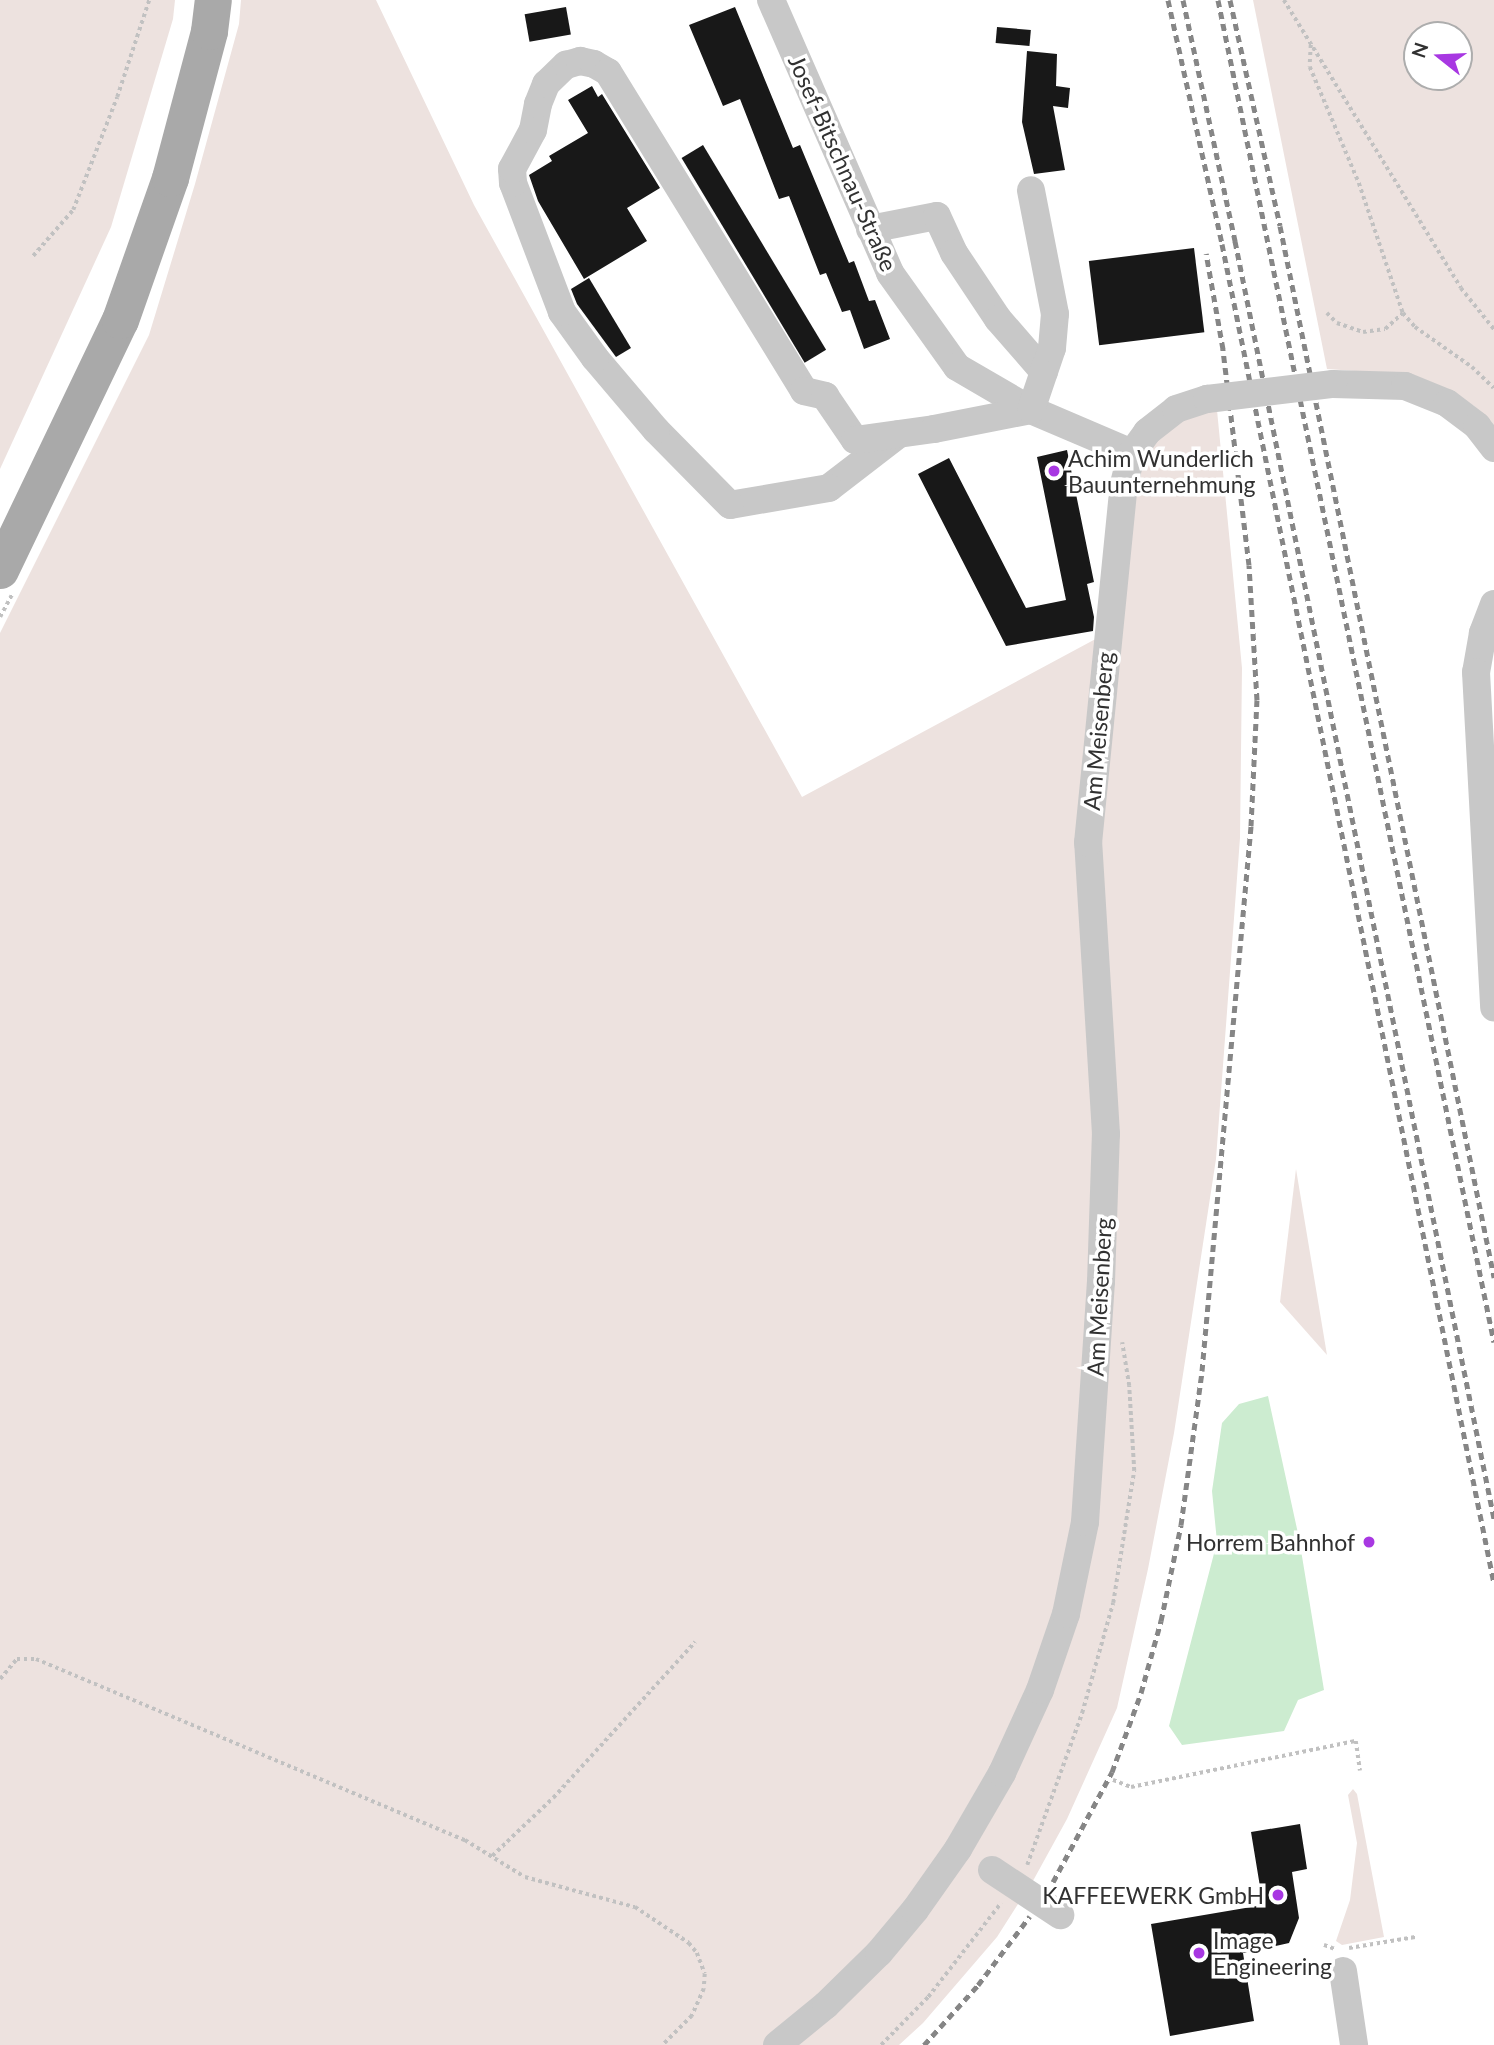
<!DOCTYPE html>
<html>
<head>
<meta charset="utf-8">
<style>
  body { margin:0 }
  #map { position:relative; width:1494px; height:2045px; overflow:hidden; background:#fff; font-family:Lato,sans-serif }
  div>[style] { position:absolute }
  .green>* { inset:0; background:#ede2df }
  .water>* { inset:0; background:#ccecd0 }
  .building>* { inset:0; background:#181818; transform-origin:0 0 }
  .path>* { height:3.5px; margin-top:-1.75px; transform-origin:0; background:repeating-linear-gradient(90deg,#c1c1c1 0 3.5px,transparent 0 7px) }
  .minor>* { height:28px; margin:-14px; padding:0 14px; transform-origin:14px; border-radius:14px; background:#c8c8c8 }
  .major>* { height:37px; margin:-18.5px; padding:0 18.5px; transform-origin:18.5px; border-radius:18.5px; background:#a9a9a9 }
  .rail>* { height:5px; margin-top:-2.5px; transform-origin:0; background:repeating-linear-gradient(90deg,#868686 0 7px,transparent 0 12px) }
  .minor-bridge>* { height:28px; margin:-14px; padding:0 14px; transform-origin:14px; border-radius:14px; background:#c8c8c8 }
  .dots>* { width:19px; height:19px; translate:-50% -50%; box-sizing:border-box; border:4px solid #fff; border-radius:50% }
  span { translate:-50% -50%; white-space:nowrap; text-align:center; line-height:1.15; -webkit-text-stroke:7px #fff; paint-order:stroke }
  .street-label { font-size:23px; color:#313131 }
  .poi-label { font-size:23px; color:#313131 }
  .left { translate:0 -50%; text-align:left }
  .right { translate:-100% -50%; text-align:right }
  .north { position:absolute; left:1403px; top:21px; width:70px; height:70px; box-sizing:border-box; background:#fff; border:2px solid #adadad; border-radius:50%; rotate:288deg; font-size:19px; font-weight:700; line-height:28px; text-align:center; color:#313131 }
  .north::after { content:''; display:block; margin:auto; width:24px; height:32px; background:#a838e2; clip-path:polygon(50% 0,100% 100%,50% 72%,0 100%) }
</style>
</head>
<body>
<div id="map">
  <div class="green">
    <div style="clip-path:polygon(0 0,175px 0,173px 19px,111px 227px,0 469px)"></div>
    <div style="clip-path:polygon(241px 0,376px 0,474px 205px,802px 797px,1103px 635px,1133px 482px,1149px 444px,1191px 414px,1217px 410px,1242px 668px,1240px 838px,1216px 1159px,1174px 1433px,1148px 1569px,1117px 1708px,1067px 1819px,1034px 1879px,997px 1937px,923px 2023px,899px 2045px,0 2045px,0 633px,149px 335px,195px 184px,239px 24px)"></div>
    <div style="clip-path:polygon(evenodd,1253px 0,1494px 0,1494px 428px,1474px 406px,1438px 385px,1397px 374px,1327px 369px,1253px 0,1417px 35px,1459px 35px,1459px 77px,1417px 77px,1417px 35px)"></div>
    <div style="clip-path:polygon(1296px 1169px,1327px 1355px,1280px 1302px)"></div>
    <div style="clip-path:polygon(1353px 1789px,1357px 1794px,1384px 1937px,1342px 1945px,1336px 1941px,1350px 1900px,1357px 1843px,1348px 1795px)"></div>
  </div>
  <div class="water">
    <div style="clip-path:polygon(1268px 1396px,1299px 1538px,1324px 1690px,1298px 1700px,1284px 1731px,1182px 1745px,1169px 1726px,1217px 1542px,1212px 1491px,1222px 1423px,1239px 1404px)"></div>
  </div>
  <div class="building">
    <div style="left:566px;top:7px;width:28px;height:42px;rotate:80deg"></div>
    <div style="clip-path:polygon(735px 7px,793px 148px,800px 145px,849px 263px,854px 261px,869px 301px,875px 300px,890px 339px,864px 349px,850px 310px,842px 312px,826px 273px,820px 275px,789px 196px,779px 199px,740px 99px,723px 106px,689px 25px)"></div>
    <div style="left:997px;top:27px;width:34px;height:16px;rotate:5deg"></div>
    <div style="clip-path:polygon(1027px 51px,1057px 54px,1056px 86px,1070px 88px,1068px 108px,1053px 106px,1065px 170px,1034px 174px,1022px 122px)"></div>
    <div style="clip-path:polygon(592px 86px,598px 97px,602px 94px,660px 188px,627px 208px,647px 241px,584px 279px,538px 201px,529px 175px,552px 161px,549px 156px,588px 133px,568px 100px)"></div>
    <div style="left:703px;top:145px;width:239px;height:25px;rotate:59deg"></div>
    <div style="left:1194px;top:248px;width:85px;height:106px;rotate:83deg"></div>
    <div style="clip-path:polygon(589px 278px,631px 348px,616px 357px,577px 304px,571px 289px)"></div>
    <div style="clip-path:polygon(1067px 450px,1094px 582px,1087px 584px,1094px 617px,1093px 631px,1006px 646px,918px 474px,949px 458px,1026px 608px,1066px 600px,1037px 457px)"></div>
    <div style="clip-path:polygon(1300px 1824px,1307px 1869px,1292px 1872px,1299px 1918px,1289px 1943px,1243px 1953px,1254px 2021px,1170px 2036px,1151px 1924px,1263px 1905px,1251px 1832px)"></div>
  </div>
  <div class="path">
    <div style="left:1284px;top:0;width:338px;rotate:58.4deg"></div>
    <div style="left:1461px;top:288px;width:53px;rotate:51.2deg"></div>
    <div style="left:1311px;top:45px;width:22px;rotate:93deg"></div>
    <div style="left:1310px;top:67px;width:126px;rotate:67.1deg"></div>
    <div style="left:1359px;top:183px;width:137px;rotate:71.3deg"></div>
    <div style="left:1403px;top:313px;width:18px;rotate:49deg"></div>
    <div style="left:1415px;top:327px;width:70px;rotate:35.1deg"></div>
    <div style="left:1472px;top:367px;width:30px;rotate:44deg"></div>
    <div style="left:33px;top:256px;width:61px;rotate:-49deg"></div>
    <div style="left:73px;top:210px;width:121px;rotate:-68.7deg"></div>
    <div style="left:117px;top:97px;width:102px;rotate:-71.7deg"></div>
    <div style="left:1327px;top:313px;width:14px;rotate:45deg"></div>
    <div style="left:1337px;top:323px;width:28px;rotate:19deg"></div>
    <div style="left:1363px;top:332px;width:22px;rotate:-8deg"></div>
    <div style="left:1385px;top:329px;width:24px;rotate:-42deg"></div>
    <div style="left:0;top:617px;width:26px;rotate:-62deg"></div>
    <div style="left:0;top:1679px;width:26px;rotate:-50deg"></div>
    <div style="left:17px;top:1659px;width:19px"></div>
    <div style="left:36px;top:1659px;width:466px;rotate:22.9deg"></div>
    <div style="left:465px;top:1840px;width:70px;rotate:31.7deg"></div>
    <div style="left:525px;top:1877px;width:114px;rotate:15.3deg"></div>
    <div style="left:635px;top:1907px;width:65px;rotate:33.7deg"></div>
    <div style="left:689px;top:1943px;width:13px;rotate:51deg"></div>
    <div style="left:697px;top:1953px;width:22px;rotate:69deg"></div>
    <div style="left:705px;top:1974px;width:15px;rotate:94deg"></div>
    <div style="left:704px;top:1989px;width:30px;rotate:114deg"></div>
    <div style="left:692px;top:2016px;width:41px;rotate:135deg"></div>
    <div style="left:1113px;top:1780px;width:19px;rotate:21deg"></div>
    <div style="left:1131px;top:1787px;width:230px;rotate:-11.6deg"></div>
    <div style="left:1356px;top:1741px;width:30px;rotate:82deg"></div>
    <div style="left:492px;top:1856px;width:84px;rotate:-43.6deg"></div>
    <div style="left:553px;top:1798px;width:211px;rotate:-47.7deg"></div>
    <div style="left:1027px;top:1865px;width:162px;rotate:-70.1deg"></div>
    <div style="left:1082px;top:1713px;width:114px;rotate:-74.3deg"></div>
    <div style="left:1113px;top:1603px;width:134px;rotate:-81deg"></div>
    <div style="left:1134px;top:1471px;width:85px;rotate:-93.4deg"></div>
    <div style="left:1129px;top:1386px;width:44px;rotate:-99.2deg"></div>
    <div style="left:1324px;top:1945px;width:12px;rotate:20deg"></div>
    <div style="left:1349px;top:1948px;width:67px;rotate:-9.5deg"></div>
    <div style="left:881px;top:2045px;width:67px;rotate:-45.6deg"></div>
    <div style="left:928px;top:1997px;width:119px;rotate:-52.2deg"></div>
  </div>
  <div class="minor">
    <div style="left:771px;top:0;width:298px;rotate:66.4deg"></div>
    <div style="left:890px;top:273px;width:115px;rotate:54.5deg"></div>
    <div style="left:957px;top:367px;width:86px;rotate:30.2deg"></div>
    <div style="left:1031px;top:410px;width:110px;rotate:23.1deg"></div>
    <div style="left:870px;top:229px;width:68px;rotate:-11deg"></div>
    <div style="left:937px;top:216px;width:41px;rotate:65.3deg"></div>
    <div style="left:954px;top:253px;width:79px;rotate:56.3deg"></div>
    <div style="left:998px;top:319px;width:70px;rotate:49deg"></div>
    <div style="left:1333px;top:384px;width:72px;rotate:1.6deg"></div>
    <div style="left:1405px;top:386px;width:45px;rotate:22deg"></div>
    <div style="left:1447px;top:403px;width:38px;rotate:37deg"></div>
    <div style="left:1477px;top:426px;width:28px;rotate:52deg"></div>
    <div style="left:899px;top:434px;width:88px;rotate:142.4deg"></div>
    <div style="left:829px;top:488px;width:100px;rotate:170.3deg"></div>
    <div style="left:730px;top:505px;width:105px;rotate:-134.6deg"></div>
    <div style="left:656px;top:430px;width:94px;rotate:-130.3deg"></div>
    <div style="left:595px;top:358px;width:57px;rotate:-125.7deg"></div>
    <div style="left:562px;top:312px;width:138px;rotate:-110.8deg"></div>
    <div style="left:513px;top:183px;width:14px;rotate:-94deg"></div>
    <div style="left:512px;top:169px;width:44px;rotate:-61.7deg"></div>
    <div style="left:533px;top:130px;width:26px;rotate:-79deg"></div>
    <div style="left:538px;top:104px;width:22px;rotate:-68deg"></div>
    <div style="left:546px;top:84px;width:28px;rotate:-44deg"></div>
    <div style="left:566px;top:65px;width:15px;rotate:-16deg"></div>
    <div style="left:580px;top:61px;width:14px;rotate:12deg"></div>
    <div style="left:594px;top:64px;width:16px;rotate:30deg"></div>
    <div style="left:608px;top:72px;width:374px;rotate:58.4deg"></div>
    <div style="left:804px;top:391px;width:22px;rotate:13deg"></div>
    <div style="left:825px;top:396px;width:53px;rotate:55.7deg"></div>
    <div style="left:855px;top:440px;width:80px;rotate:-7.9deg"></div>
    <div style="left:934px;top:429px;width:99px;rotate:-11.1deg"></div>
    <div style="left:1031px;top:410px;width:65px;rotate:-71.3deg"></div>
    <div style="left:1052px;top:348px;width:34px;rotate:-85deg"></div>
    <div style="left:1055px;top:314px;width:126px;rotate:-101deg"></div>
    <div style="left:1494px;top:604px;width:31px;rotate:111deg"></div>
    <div style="left:1483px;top:633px;width:40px;rotate:100deg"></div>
    <div style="left:1476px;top:672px;width:336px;rotate:86.9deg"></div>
    <div style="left:1343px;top:1971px;width:75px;rotate:81.5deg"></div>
    <div style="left:777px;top:2045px;width:63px;rotate:-39.2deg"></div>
    <div style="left:826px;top:2005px;width:74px;rotate:-44.5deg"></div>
    <div style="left:879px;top:1953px;width:56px;rotate:-50.1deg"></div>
    <div style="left:915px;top:1910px;width:75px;rotate:-54.8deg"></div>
    <div style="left:958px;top:1849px;width:88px;rotate:-59.9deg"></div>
    <div style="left:1002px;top:1773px;width:91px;rotate:-65.4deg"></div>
    <div style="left:1040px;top:1690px;width:80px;rotate:-71.1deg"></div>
    <div style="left:1066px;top:1614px;width:94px;rotate:-78.3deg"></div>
    <div style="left:1085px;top:1522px;width:241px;rotate:-86.2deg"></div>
    <div style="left:1101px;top:1282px;width:148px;rotate:-88.1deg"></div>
    <div style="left:1106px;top:1134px;width:292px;rotate:-93.5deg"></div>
    <div style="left:1088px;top:843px;width:361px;rotate:-84.3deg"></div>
    <div style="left:1124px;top:484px;width:32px;rotate:-76deg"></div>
    <div style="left:1132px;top:453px;width:26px;rotate:-54deg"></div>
    <div style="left:1147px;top:432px;width:37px;rotate:-38deg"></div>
    <div style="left:1176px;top:409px;width:33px;rotate:-18deg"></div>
  </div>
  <div class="major">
    <div style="left:0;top:570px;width:277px;rotate:-64.4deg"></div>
    <div style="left:120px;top:320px;width:151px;rotate:-70.6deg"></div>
    <div style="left:170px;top:178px;width:152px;rotate:-75.1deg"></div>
    <div style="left:209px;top:31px;width:31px;rotate:-83deg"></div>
  </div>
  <div class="rail">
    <div style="left:1168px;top:0;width:250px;rotate:77.5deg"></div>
    <div style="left:1222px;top:244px;width:1366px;rotate:78.52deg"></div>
    <div style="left:1183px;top:0;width:247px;rotate:77.8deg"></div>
    <div style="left:1235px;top:241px;width:1304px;rotate:78.54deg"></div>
    <div style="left:1218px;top:0;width:1370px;rotate:78.38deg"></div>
    <div style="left:1230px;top:0;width:231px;rotate:77.5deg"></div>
    <div style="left:1280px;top:226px;width:1073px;rotate:78.49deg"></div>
    <div style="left:1053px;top:1882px;width:125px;rotate:-61.8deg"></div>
    <div style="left:1112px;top:1772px;width:84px;rotate:-69.8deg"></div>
    <div style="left:1141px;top:1693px;width:75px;rotate:-74.5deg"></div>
    <div style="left:1161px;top:1621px;width:98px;rotate:-78.2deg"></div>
    <div style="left:1181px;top:1525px;width:155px;rotate:-82.2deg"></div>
    <div style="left:1202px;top:1371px;width:547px;rotate:-84.86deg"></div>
    <div style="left:1251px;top:826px;width:126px;rotate:-87.3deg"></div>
    <div style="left:1257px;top:700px;width:135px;rotate:-93.4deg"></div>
    <div style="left:1249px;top:565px;width:218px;rotate:-96.9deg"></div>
    <div style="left:1223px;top:349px;width:97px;rotate:-100deg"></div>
    <div style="left:924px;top:2045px;width:81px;rotate:-48deg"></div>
    <div style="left:978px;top:1985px;width:86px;rotate:-53deg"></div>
  </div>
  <div class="minor-bridge">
    <div style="left:1207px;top:399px;width:127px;rotate:-6.8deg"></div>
    <div style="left:992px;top:1870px;width:82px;rotate:33.5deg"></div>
  </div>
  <div class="dots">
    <div style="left:1054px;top:471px;background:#a838e2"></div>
    <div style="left:1369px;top:1542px;background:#a838e2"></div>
    <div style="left:1278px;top:1895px;background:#a838e2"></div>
    <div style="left:1199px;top:1953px;background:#a838e2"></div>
  </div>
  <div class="street-label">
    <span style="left:843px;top:163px;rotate:66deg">Josef-Bitschnau-Straße</span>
    <span style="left:1098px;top:731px;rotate:-85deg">Am Meisenberg</span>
    <span style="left:1099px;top:1297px;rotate:-87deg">Am Meisenberg</span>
  </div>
  <div class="poi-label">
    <span class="left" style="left:1068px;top:471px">Achim Wunderlich<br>Bauunternehmung</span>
    <span class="right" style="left:1355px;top:1542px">Horrem Bahnhof</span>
    <span class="right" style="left:1264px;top:1895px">KAFFEEWERK GmbH</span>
    <span class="left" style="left:1213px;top:1953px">Image<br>Engineering</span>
  </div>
  <div class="north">N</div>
</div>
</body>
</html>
